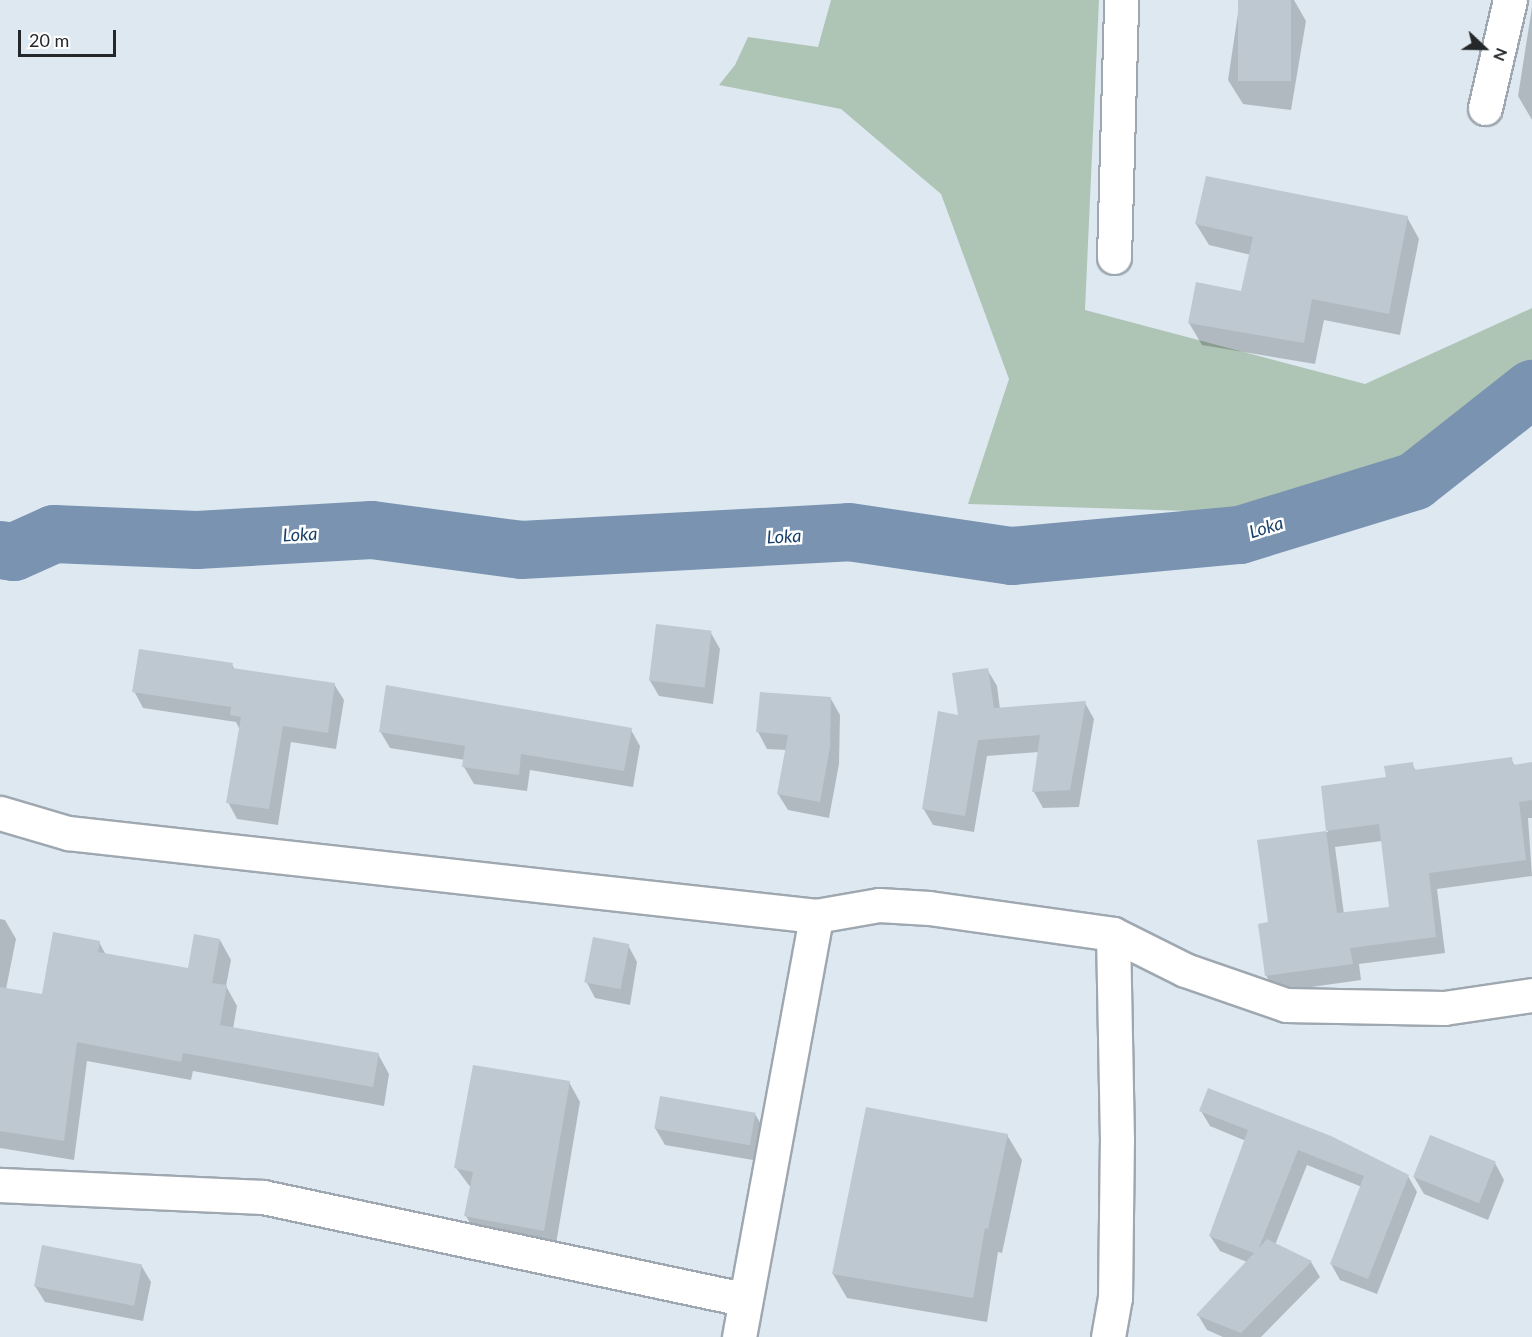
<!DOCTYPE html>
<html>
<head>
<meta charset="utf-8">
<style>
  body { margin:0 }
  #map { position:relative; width:1532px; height:1337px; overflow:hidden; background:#dee8f1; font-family:Lato,sans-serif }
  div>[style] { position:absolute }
  .green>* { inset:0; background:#aec5b6 }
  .shadow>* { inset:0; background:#0003 }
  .river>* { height:58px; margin:-29px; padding:0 29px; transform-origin:29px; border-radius:29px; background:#7993b1 }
  .building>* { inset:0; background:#bec8d1; transform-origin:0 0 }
  .roads { filter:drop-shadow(2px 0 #9fa8b0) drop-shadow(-2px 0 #9fa8b0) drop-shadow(0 2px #9fa8b0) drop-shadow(0 -2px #9fa8b0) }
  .minor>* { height:33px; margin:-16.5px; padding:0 16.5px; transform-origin:16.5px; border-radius:16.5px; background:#fff }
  span { translate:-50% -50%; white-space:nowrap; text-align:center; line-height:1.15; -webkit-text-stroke:5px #fff; paint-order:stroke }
  .water-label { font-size:18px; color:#194068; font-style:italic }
  .north { position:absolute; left:1454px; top:18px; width:60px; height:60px; -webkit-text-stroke:4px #fff; paint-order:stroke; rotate:112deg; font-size:16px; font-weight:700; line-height:24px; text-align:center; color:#24282b }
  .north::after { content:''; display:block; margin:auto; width:21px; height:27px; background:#24282b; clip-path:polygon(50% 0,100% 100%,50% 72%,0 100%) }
  .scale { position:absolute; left:18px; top:30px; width:98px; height:27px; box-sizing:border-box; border:3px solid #24282b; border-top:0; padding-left:8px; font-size:18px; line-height:21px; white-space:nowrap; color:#24282b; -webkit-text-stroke:4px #fff; paint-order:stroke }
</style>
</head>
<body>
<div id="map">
  <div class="green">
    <div style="clip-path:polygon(831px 0,1099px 0,1085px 310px,1365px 384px,1532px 308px,1532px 406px,1457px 456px,1364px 474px,1221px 512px,968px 504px,1009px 379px,941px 194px,841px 109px,719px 85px,735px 65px,748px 37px,818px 47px)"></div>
  </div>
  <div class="shadow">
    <div style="clip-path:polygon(1240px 0,1294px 0,1306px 21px,1291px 110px,1243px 104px,1228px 80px)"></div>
    <div style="clip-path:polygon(1532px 7px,1532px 120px,1518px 96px)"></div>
    <div style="clip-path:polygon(1407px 217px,1419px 239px,1400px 335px,1324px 320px,1315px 364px,1202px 345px,1189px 323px,1242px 293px,1251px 255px,1209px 245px,1196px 224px)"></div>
    <div style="clip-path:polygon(711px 633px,720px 649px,713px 704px,659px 696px,649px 679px)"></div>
    <div style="clip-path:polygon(232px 665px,235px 670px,334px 684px,344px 700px,336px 749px,291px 742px,278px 825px,237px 819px,228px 802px,240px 730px,236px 722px,143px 708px,134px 691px)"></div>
    <div style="clip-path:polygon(987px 669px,997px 686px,1000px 709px,1085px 703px,1094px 719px,1079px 807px,1043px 808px,1034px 792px,1039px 752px,987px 756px,974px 832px,933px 825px,923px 808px,960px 716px)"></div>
    <div style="clip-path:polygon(831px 699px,840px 715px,839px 764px,829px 818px,788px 810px,778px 794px,787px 750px,767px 749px,758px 732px)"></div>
    <div style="clip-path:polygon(631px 730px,640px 746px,633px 787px,530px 770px,527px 791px,474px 784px,464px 767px,465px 760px,390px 748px,380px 731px)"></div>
    <div style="clip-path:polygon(evenodd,1511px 759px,1515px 766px,1532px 763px,1532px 818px,1528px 818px,1532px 876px,1437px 889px,1445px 953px,1359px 964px,1361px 980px,1276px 992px,1266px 975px,1270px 924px,1259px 841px,1328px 832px,1323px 787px,1388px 778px,1412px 764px,1416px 771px,1511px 759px,1382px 841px,1391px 908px,1344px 914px,1335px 847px,1382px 841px)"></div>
    <div style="clip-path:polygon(0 919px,5px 920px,16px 939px,6px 989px,43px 996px,99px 942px,106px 955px,189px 970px,220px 940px,231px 960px,226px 986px,237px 1006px,233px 1029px,378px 1054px,389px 1074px,384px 1106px,193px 1071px,191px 1080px,87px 1061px,74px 1160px,0 1148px)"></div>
    <div style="clip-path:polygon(628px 945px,637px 962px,630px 1005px,595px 998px,586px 981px)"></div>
    <div style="clip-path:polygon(569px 1082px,580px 1102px,555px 1250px,477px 1235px,466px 1216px,471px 1188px,456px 1168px)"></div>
    <div style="clip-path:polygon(1201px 1111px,1408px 1176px,1417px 1192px,1377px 1294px,1340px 1280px,1331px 1264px,1362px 1187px,1307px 1165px,1275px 1245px,1311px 1262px,1320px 1277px,1261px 1337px,1223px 1337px,1207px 1330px,1198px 1315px,1247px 1262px,1220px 1251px,1210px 1236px,1246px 1141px,1210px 1126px)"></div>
    <div style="clip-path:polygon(755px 1114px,765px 1131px,759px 1161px,665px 1145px,655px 1128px)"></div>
    <div style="clip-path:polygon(1007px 1135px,1022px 1160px,1002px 1253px,998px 1252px,987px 1322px,847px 1298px,833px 1274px)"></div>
    <div style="clip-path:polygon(1495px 1163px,1504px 1180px,1488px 1220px,1424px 1194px,1414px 1177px)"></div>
    <div style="clip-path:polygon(141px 1265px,151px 1282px,143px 1321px,45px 1302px,35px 1286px)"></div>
  </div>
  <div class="river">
    <div style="left:0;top:550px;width:14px;rotate:8deg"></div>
    <div style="left:14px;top:552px;width:44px;rotate:-24.2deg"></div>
    <div style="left:54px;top:534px;width:143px;rotate:2.4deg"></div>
    <div style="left:197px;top:540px;width:175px;rotate:-3.3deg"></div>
    <div style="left:372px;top:530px;width:150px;rotate:7.6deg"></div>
    <div style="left:521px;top:550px;width:328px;rotate:-3.1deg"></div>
    <div style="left:849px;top:532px;width:165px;rotate:8.4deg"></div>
    <div style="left:1012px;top:556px;width:229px;rotate:-5.3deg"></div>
    <div style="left:1240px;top:535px;width:183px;rotate:-17.1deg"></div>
    <div style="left:1415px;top:481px;width:149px;rotate:-38.2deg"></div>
  </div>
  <div class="building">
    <div style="left:1238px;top:0;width:53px;height:81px"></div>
    <div style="clip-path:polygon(1206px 176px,1408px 216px,1389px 314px,1312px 299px,1304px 343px,1188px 323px,1196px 282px,1241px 291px,1253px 237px,1195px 224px)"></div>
    <div style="left:656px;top:624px;width:56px;height:57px;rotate:7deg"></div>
    <div style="clip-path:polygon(139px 649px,233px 663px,232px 668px,335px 683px,328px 733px,283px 726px,269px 809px,226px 803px,241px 717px,230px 715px,231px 707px,132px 692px)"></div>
    <div style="clip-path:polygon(988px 668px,994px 708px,1086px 701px,1070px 790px,1032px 792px,1040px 735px,978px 740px,965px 816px,922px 809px,938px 711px,958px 715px,952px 673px)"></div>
    <div style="clip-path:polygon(386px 685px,632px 728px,624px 771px,521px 754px,519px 775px,462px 767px,465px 746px,379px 732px)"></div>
    <div style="clip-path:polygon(760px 692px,831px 697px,830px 747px,820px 802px,777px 794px,788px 735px,756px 732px)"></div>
    <div style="clip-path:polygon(evenodd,1512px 757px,1513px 765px,1532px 762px,1532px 800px,1519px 802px,1526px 860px,1429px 873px,1436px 937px,1350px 948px,1353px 964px,1265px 976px,1258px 924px,1268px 922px,1257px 840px,1326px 831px,1321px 786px,1386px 777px,1384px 766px,1413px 762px,1414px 770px,1512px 757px,1379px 824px,1389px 907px,1337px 913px,1326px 831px,1379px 824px)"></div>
    <div style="clip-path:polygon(53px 932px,100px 941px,98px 952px,188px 968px,194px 934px,220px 939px,212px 983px,227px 985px,220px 1025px,379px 1053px,373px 1087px,183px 1053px,181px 1062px,77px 1042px,64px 1141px,0 1131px,0 987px,42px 994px)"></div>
    <div style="left:593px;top:937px;width:37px;height:46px;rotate:11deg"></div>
    <div style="clip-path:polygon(473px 1065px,570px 1081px,544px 1231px,464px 1216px,473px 1172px,454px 1168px)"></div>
    <div style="clip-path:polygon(1208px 1088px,1331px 1136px,1409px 1175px,1368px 1279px,1330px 1264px,1364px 1176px,1298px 1150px,1259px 1248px,1267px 1239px,1312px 1261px,1241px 1333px,1196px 1315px,1254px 1253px,1209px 1236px,1248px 1130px,1199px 1111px)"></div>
    <div style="left:660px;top:1096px;width:97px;height:33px;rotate:10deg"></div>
    <div style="clip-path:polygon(866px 1107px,1008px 1134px,988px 1229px,985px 1228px,973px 1298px,832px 1274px)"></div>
    <div style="left:1430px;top:1135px;width:71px;height:45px;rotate:22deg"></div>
    <div style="left:42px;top:1245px;width:102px;height:42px;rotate:11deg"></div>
  </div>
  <div class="roads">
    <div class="minor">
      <div style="left:1485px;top:108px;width:111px;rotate:-77deg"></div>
      <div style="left:1114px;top:257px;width:257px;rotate:-88.4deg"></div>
      <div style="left:0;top:813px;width:71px;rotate:16.4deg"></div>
      <div style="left:68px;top:833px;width:753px;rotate:6.33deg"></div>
      <div style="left:816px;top:916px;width:64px;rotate:-9.9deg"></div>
      <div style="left:879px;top:905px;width:50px;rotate:3.4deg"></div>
      <div style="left:929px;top:908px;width:186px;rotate:8deg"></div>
      <div style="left:1113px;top:934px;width:80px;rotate:26.6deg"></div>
      <div style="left:1185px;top:970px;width:107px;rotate:19.1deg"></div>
      <div style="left:1286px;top:1005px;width:158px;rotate:1.1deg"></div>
      <div style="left:1444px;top:1008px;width:89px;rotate:-8.4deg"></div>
      <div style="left:0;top:1185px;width:263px;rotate:2.6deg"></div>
      <div style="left:263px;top:1197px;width:491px;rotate:12deg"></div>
      <div style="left:739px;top:1337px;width:428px;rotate:-79.6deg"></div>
      <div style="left:1108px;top:1337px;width:40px;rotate:-80deg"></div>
      <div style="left:1115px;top:1298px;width:157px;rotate:-89.3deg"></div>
      <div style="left:1117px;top:1141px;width:207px;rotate:-91.1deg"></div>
    </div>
  </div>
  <div class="water-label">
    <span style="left:1266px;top:527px;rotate:-17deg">Loka</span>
    <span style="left:300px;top:534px;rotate:-3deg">Loka</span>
    <span style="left:784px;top:536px;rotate:-3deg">Loka</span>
  </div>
  <div class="north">N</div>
  <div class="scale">20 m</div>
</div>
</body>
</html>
